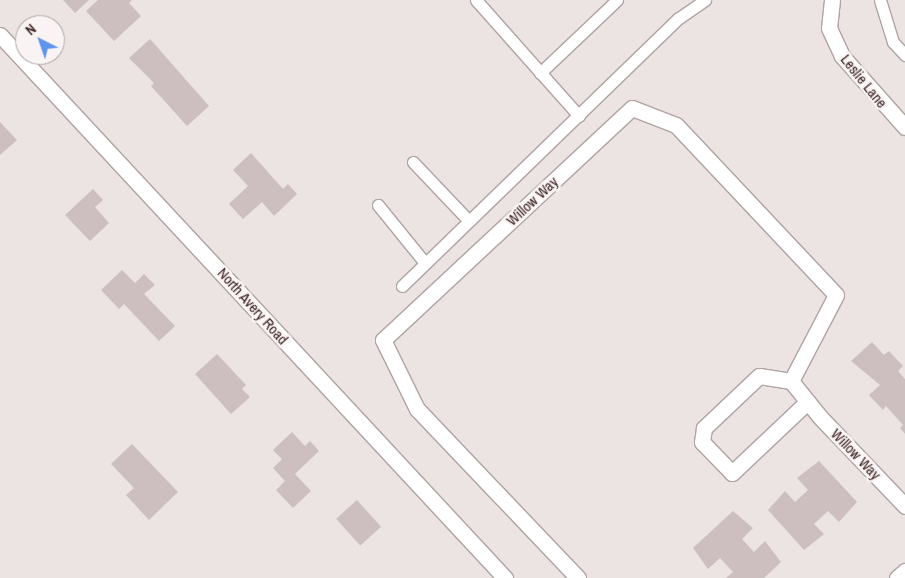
<!DOCTYPE html>
<html>
<head>
<meta charset="utf-8">
<style>
  body { margin:0 }
  #map { position:relative; width:905px; height:578px; overflow:hidden; background:#ece3e3; font-family:"Archivo Narrow",sans-serif }
  div>[style] { position:absolute }
  .building>* { inset:0; background:#cdbfc0; transform-origin:0 0 }
  .roads { filter:drop-shadow(1px 0 #b0a3a2) drop-shadow(-1px 0 #b0a3a2) drop-shadow(0 1px #b0a3a2) drop-shadow(0 -1px #b0a3a2) }
  .lane>* { height:11px; margin:-5.5px; padding:0 5.5px; transform-origin:5.5px; border-radius:5.5px; background:#fff }
  .street>* { height:15px; margin:-7.5px; padding:0 7.5px; transform-origin:7.5px; border-radius:7.5px; background:#fff }
  .secondary>* { height:15px; margin:-7.5px; padding:0 7.5px; transform-origin:7.5px; border-radius:7.5px; background:#fff }
  span { translate:-50% -50%; white-space:nowrap; text-align:center; line-height:1.15; -webkit-text-stroke:5px #f9f3f4; paint-order:stroke }
  .street-label { font-size:15px; color:#3d2623 }
  .north { position:absolute; left:15px; top:15px; width:50px; height:50px; box-sizing:border-box; background:#f9f3f4; border:1px solid #aea1a0; border-radius:50%; rotate:319deg; font-size:14px; font-weight:700; line-height:20px; text-align:center; color:#3d2623 }
  .north::after { content:''; display:block; margin:auto; width:18px; height:22px; background:#5f94ee; clip-path:polygon(50% 0,100% 100%,50% 72%,0 100%) }
</style>
</head>
<body>
<div id="map">
  <div class="building">
    <div style="clip-path:polygon(63px 0,89px 0,75px 13px)"></div>
    <div style="clip-path:polygon(98px 0,132px 0,129px 3px,141px 16px,114px 41px,86px 11px)"></div>
    <div style="clip-path:polygon(150px 39px,209px 106px,187px 126px,151px 86px,154px 83px,129px 58px)"></div>
    <div style="clip-path:polygon(0 122px,17px 140px,0 155px)"></div>
    <div style="clip-path:polygon(251px 153px,283px 189px,288px 184px,297px 194px,274px 216px,262px 202px,243px 219px,229px 204px,248px 186px,233px 170px)"></div>
    <div style="clip-path:polygon(93px 189px,103px 200px,95px 207px,109px 223px,90px 241px,65px 215px)"></div>
    <div style="clip-path:polygon(122px 270px,135px 283px,144px 274px,155px 285px,144px 294px,175px 326px,159px 341px,124px 304px,119px 309px,101px 290px)"></div>
    <div style="clip-path:polygon(872px 342px,884px 355px,889px 351px,903px 366px,898px 371px,905px 379px,905px 434px,900px 428px,903px 425px,886px 406px,883px 410px,869px 395px,880px 385px,851px 361px)"></div>
    <div style="clip-path:polygon(217px 354px,246px 385px,242px 389px,250px 397px,231px 414px,195px 374px)"></div>
    <div style="clip-path:polygon(292px 432px,305px 446px,310px 441px,319px 451px,295px 474px,311px 491px,293px 508px,276px 490px,285px 481px,273px 468px,282px 459px,273px 450px)"></div>
    <div style="clip-path:polygon(132px 444px,178px 492px,149px 520px,126px 495px,134px 488px,111px 464px)"></div>
    <div style="clip-path:polygon(819px 461px,857px 502px,839px 522px,828px 511px,814px 524px,824px 534px,804px 550px,768px 510px,785px 491px,795px 502px,808px 490px,797px 478px)"></div>
    <div style="left:357px;top:500px;width:36px;height:28px;rotate:48deg"></div>
    <div style="clip-path:polygon(733px 511px,753px 528px,742px 539px,754px 552px,765px 541px,781px 562px,764px 578px,726px 578px,733px 572px,720px 558px,708px 569px,693px 548px)"></div>
  </div>
  <div class="roads">
    <div class="lane">
      <div style="left:476px;top:0;width:155px;rotate:48.4deg"></div>
      <div style="left:880px;top:0;width:44px;rotate:72.8deg"></div>
      <div style="left:893px;top:42px;width:18px;rotate:47deg"></div>
      <div style="left:540px;top:73px;width:106px;rotate:-43.5deg"></div>
      <div style="left:413px;top:162px;width:80px;rotate:46.5deg"></div>
      <div style="left:378px;top:205px;width:75px;rotate:51deg"></div>
      <div style="left:402px;top:286px;width:385px;rotate:-44.1deg"></div>
      <div style="left:679px;top:18px;width:32px;rotate:-35deg"></div>
    </div>
    <div class="street">
      <div style="left:832px;top:0;width:28px;rotate:96deg"></div>
      <div style="left:829px;top:28px;width:31px;rotate:65deg"></div>
      <div style="left:842px;top:56px;width:95px;rotate:48.4deg"></div>
      <div style="left:0;top:35px;width:742px;rotate:47.08deg"></div>
      <div style="left:791px;top:381px;width:46px;rotate:51.1deg"></div>
      <div style="left:820px;top:417px;width:123px;rotate:46.3deg"></div>
      <div style="left:578px;top:578px;width:233px;rotate:-133.6deg"></div>
      <div style="left:417px;top:409px;width:77px;rotate:-116.2deg"></div>
      <div style="left:383px;top:340px;width:340px;rotate:-43deg"></div>
      <div style="left:632px;top:108px;width:47px;rotate:21.1deg"></div>
      <div style="left:676px;top:125px;width:233px;rotate:46.7deg"></div>
      <div style="left:836px;top:295px;width:97px;rotate:117.6deg"></div>
      <div style="left:791px;top:381px;width:32px;rotate:-171deg"></div>
      <div style="left:759px;top:376px;width:76px;rotate:136.6deg"></div>
      <div style="left:704px;top:428px;width:14px;rotate:98deg"></div>
      <div style="left:702px;top:442px;width:43px;rotate:45.9deg"></div>
      <div style="left:732px;top:473px;width:103px;rotate:-43.4deg"></div>
    </div>
    <div class="secondary">
      <div style="left:897px;top:578px;width:11px;rotate:-41deg"></div>
    </div>
  </div>
  <div class="street-label">
    <span style="left:864px;top:81px;rotate:51deg">Leslie Lane</span>
    <span style="left:532px;top:201px;rotate:-43deg">Willow Way</span>
    <span style="left:253px;top:306px;rotate:48deg">North Avery Road</span>
    <span style="left:856px;top:454px;rotate:46deg">Willow Way</span>
  </div>
  <div class="north">N</div>
</div>
</body>
</html>
